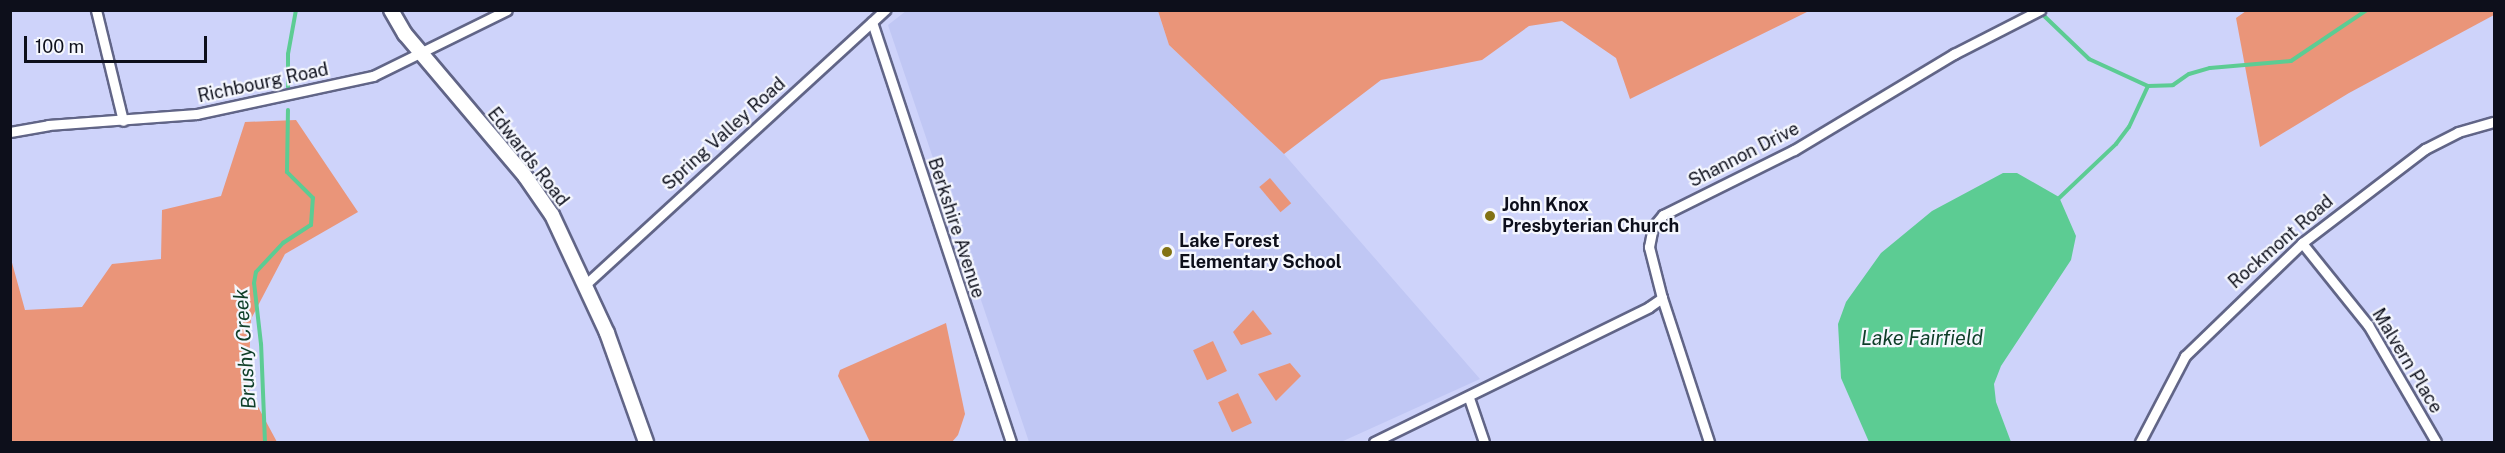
<!DOCTYPE html>
<html>
<head>
<meta charset="utf-8">
<style>
  body { margin:0 }
  #map { position:relative; width:2505px; height:453px; overflow:hidden; background:#ced3fa; font-family:"Public Sans",sans-serif }
  div>[style] { position:absolute }
  .built>* { inset:0; background:#c0c7f4 }
  .green>* { inset:0; background:#ea9579; transform-origin:0 0 }
  .water>* { inset:0; background:#5ccc93 }
  .stream>* { height:4px; margin:-2px; padding:0 2px; transform-origin:2px; border-radius:2px; background:#5ccc93 }
  .roads { filter:drop-shadow(2px 0 #616587) drop-shadow(-2px 0 #616587) drop-shadow(0 2px #616587) drop-shadow(0 -2px #616587) }
  .street>* { height:9px; margin:-4.5px; padding:0 4.5px; transform-origin:4.5px; border-radius:4.5px; background:#fff }
  .secondary>* { height:14px; margin:-7px; padding:0 7px; transform-origin:7px; border-radius:7px; background:#fff }
  .dots>* { width:16px; height:16px; translate:-50% -50%; box-sizing:border-box; border:3px solid #f5f7fe; border-radius:50% }
  span { translate:-50% -50%; white-space:nowrap; text-align:center; line-height:1.15; -webkit-text-stroke:4.5px #f5f7fe; paint-order:stroke }
  .street-label { font-size:18px; color:#0d0f1b }
  .poi-label { font-size:18px; color:#0d0f1b; font-weight:700 }
  .left { translate:0 -50%; text-align:left }
  .water-label { font-size:20px; color:#0e3e28; font-style:italic }
  .frame { position:absolute; inset:0; border:12px solid #0d0f1b; pointer-events:none }
  .scale { position:absolute; left:24px; top:36px; width:183px; height:27px; box-sizing:border-box; border:3px solid #0d0f1b; border-top:0; padding-left:8px; font-size:18px; line-height:21px; white-space:nowrap; color:#0d0f1b; -webkit-text-stroke:4px #f5f7fe; paint-order:stroke }
</style>
</head>
<body>
<div id="map">
  <div class="built">
    <div style="clip-path:polygon(906px 11px,1158px 11px,1169px 45px,1284px 154px,1480px 379px,1341px 442px,1029px 442px,888px 25px)"></div>
  </div>
  <div class="green">
    <div style="clip-path:polygon(1158px 11px,1158px 10px,1809px 11px,1630px 99px,1616px 58px,1562px 21px,1529px 26px,1482px 60px,1381px 80px,1284px 154px,1169px 45px)"></div>
    <div style="clip-path:polygon(2246px 11px,2494px 10px,2494px 15px,2349px 93px,2260px 147px,2236px 18px)"></div>
    <div style="clip-path:polygon(296px 120px,358px 212px,285px 254px,251px 319px,248px 388px,277px 442px,11px 442px,11px 259px,25px 310px,82px 307px,112px 264px,161px 259px,162px 210px,221px 196px,245px 122px)"></div>
    <div style="left:1270px;top:178px;width:33px;height:14px;rotate:50deg"></div>
    <div style="clip-path:polygon(1253px 310px,1272px 334px,1241px 345px,1233px 332px)"></div>
    <div style="clip-path:polygon(946px 323px,965px 414px,958px 435px,952px 442px,870px 442px,838px 376px,840px 370px)"></div>
    <div style="left:1213px;top:341px;width:33px;height:22px;rotate:65deg"></div>
    <div style="clip-path:polygon(1290px 363px,1301px 376px,1276px 401px,1258px 374px)"></div>
    <div style="left:1238px;top:393px;width:33px;height:22px;rotate:65deg"></div>
  </div>
  <div class="water">
    <div style="clip-path:polygon(2003px 173px,2017px 173px,2059px 197px,2076px 236px,2071px 260px,2001px 366px,1994px 384px,1996px 402px,2011px 442px,1869px 442px,1841px 378px,1838px 324px,1846px 302px,1881px 253px,1932px 211px)"></div>
  </div>
  <div class="stream">
    <div style="left:2040px;top:12px;width:68px;rotate:43.8deg"></div>
    <div style="left:2089px;top:59px;width:65px;rotate:24.6deg"></div>
    <div style="left:2148px;top:86px;width:25px;rotate:-2deg"></div>
    <div style="left:2173px;top:85px;width:19px;rotate:-35deg"></div>
    <div style="left:2189px;top:74px;width:22px;rotate:-16deg"></div>
    <div style="left:2210px;top:68px;width:81px;rotate:-4.9deg"></div>
    <div style="left:2291px;top:61px;width:92px;rotate:-33.9deg"></div>
    <div style="left:288px;top:87px;width:33px;rotate:-90deg"></div>
    <div style="left:288px;top:54px;width:45px;rotate:-79.7deg"></div>
    <div style="left:2056px;top:201px;width:83px;rotate:-43.5deg"></div>
    <div style="left:2116px;top:144px;width:21px;rotate:-53deg"></div>
    <div style="left:2129px;top:127px;width:45px;rotate:-65.1deg"></div>
    <div style="left:265px;top:442px;width:98px;rotate:-92.3deg"></div>
    <div style="left:261px;top:344px;width:61px;rotate:-96.5deg"></div>
    <div style="left:254px;top:283px;width:11px;rotate:-80deg"></div>
    <div style="left:256px;top:272px;width:40px;rotate:-47deg"></div>
    <div style="left:283px;top:243px;width:33px;rotate:-33deg"></div>
    <div style="left:311px;top:225px;width:27px;rotate:-86deg"></div>
    <div style="left:313px;top:198px;width:37px;rotate:-135deg"></div>
    <div style="left:287px;top:172px;width:62px;rotate:-89.1deg"></div>
  </div>
  <div class="roads">
    <div class="street">
      <div style="left:96px;top:10px;width:114px;rotate:76.3deg"></div>
      <div style="left:872px;top:22px;width:442px;rotate:71.7deg"></div>
      <div style="left:10px;top:132px;width:39px;rotate:-10deg"></div>
      <div style="left:48px;top:125px;width:149px;rotate:-4.2deg"></div>
      <div style="left:197px;top:114px;width:180px;rotate:-12.2deg"></div>
      <div style="left:373px;top:76px;width:149px;rotate:-26.2deg"></div>
      <div style="left:2302px;top:243px;width:105px;rotate:51.2deg"></div>
      <div style="left:2368px;top:325px;width:135px;rotate:59.8deg"></div>
      <div style="left:586px;top:284px;width:406px;rotate:-42.5deg"></div>
      <div style="left:1662px;top:298px;width:151px;rotate:71.9deg"></div>
      <div style="left:1469px;top:398px;width:46px;rotate:71.2deg"></div>
      <div style="left:1374px;top:442px;width:306px;rotate:-26.1deg"></div>
      <div style="left:1649px;top:307px;width:16px;rotate:-35deg"></div>
      <div style="left:1662px;top:298px;width:53px;rotate:-104.3deg"></div>
      <div style="left:1649px;top:247px;width:20px;rotate:-79deg"></div>
      <div style="left:1653px;top:227px;width:16px;rotate:-50deg"></div>
      <div style="left:1663px;top:215px;width:146px;rotate:-26.4deg"></div>
      <div style="left:1794px;top:150px;width:187px;rotate:-31deg"></div>
      <div style="left:1954px;top:54px;width:97px;rotate:-27.1deg"></div>
      <div style="left:2140px;top:442px;width:97px;rotate:-62.4deg"></div>
      <div style="left:2185px;top:356px;width:163px;rotate:-44deg"></div>
      <div style="left:2302px;top:243px;width:155px;rotate:-37.4deg"></div>
      <div style="left:2425px;top:149px;width:37px;rotate:-27deg"></div>
      <div style="left:2458px;top:132px;width:37px;rotate:-16deg"></div>
    </div>
    <div class="secondary">
      <div style="left:391px;top:10px;width:28px;rotate:60deg"></div>
      <div style="left:405px;top:34px;width:186px;rotate:49.8deg"></div>
      <div style="left:525px;top:176px;width:47px;rotate:55.3deg"></div>
      <div style="left:552px;top:215px;width:130px;rotate:65deg"></div>
      <div style="left:607px;top:333px;width:116px;rotate:70.3deg"></div>
    </div>
  </div>
  <div class="dots">
    <div style="left:1490px;top:216px;background:#827213"></div>
    <div style="left:1167px;top:252px;background:#827213"></div>
  </div>
  <div class="street-label">
    <span style="left:263px;top:83px;rotate:-12deg">Richbourg Road</span>
    <span style="left:724px;top:134px;rotate:-42deg">Spring Valley Road</span>
    <span style="left:1744px;top:155px;rotate:-27deg">Shannon Drive</span>
    <span style="left:528px;top:157px;rotate:52deg">Edwards Road</span>
    <span style="left:956px;top:228px;rotate:72deg">Berkshire Avenue</span>
    <span style="left:2281px;top:242px;rotate:-41deg">Rockmont Road</span>
    <span style="left:2407px;top:361px;rotate:59deg">Malvern Place</span>
  </div>
  <div class="poi-label">
    <span class="left" style="left:1502px;top:216px">John Knox<br>Presbyterian Church</span>
    <span class="left" style="left:1179px;top:252px">Lake Forest<br>Elementary School</span>
  </div>
  <div class="water-label">
    <span style="left:1922px;top:338px">Lake Fairfield</span>
    <span style="left:245px;top:349px;rotate:-94deg">Brushy Creek</span>
  </div>
  <div class="frame"></div>
  <div class="scale">100 m</div>
</div>
</body>
</html>
